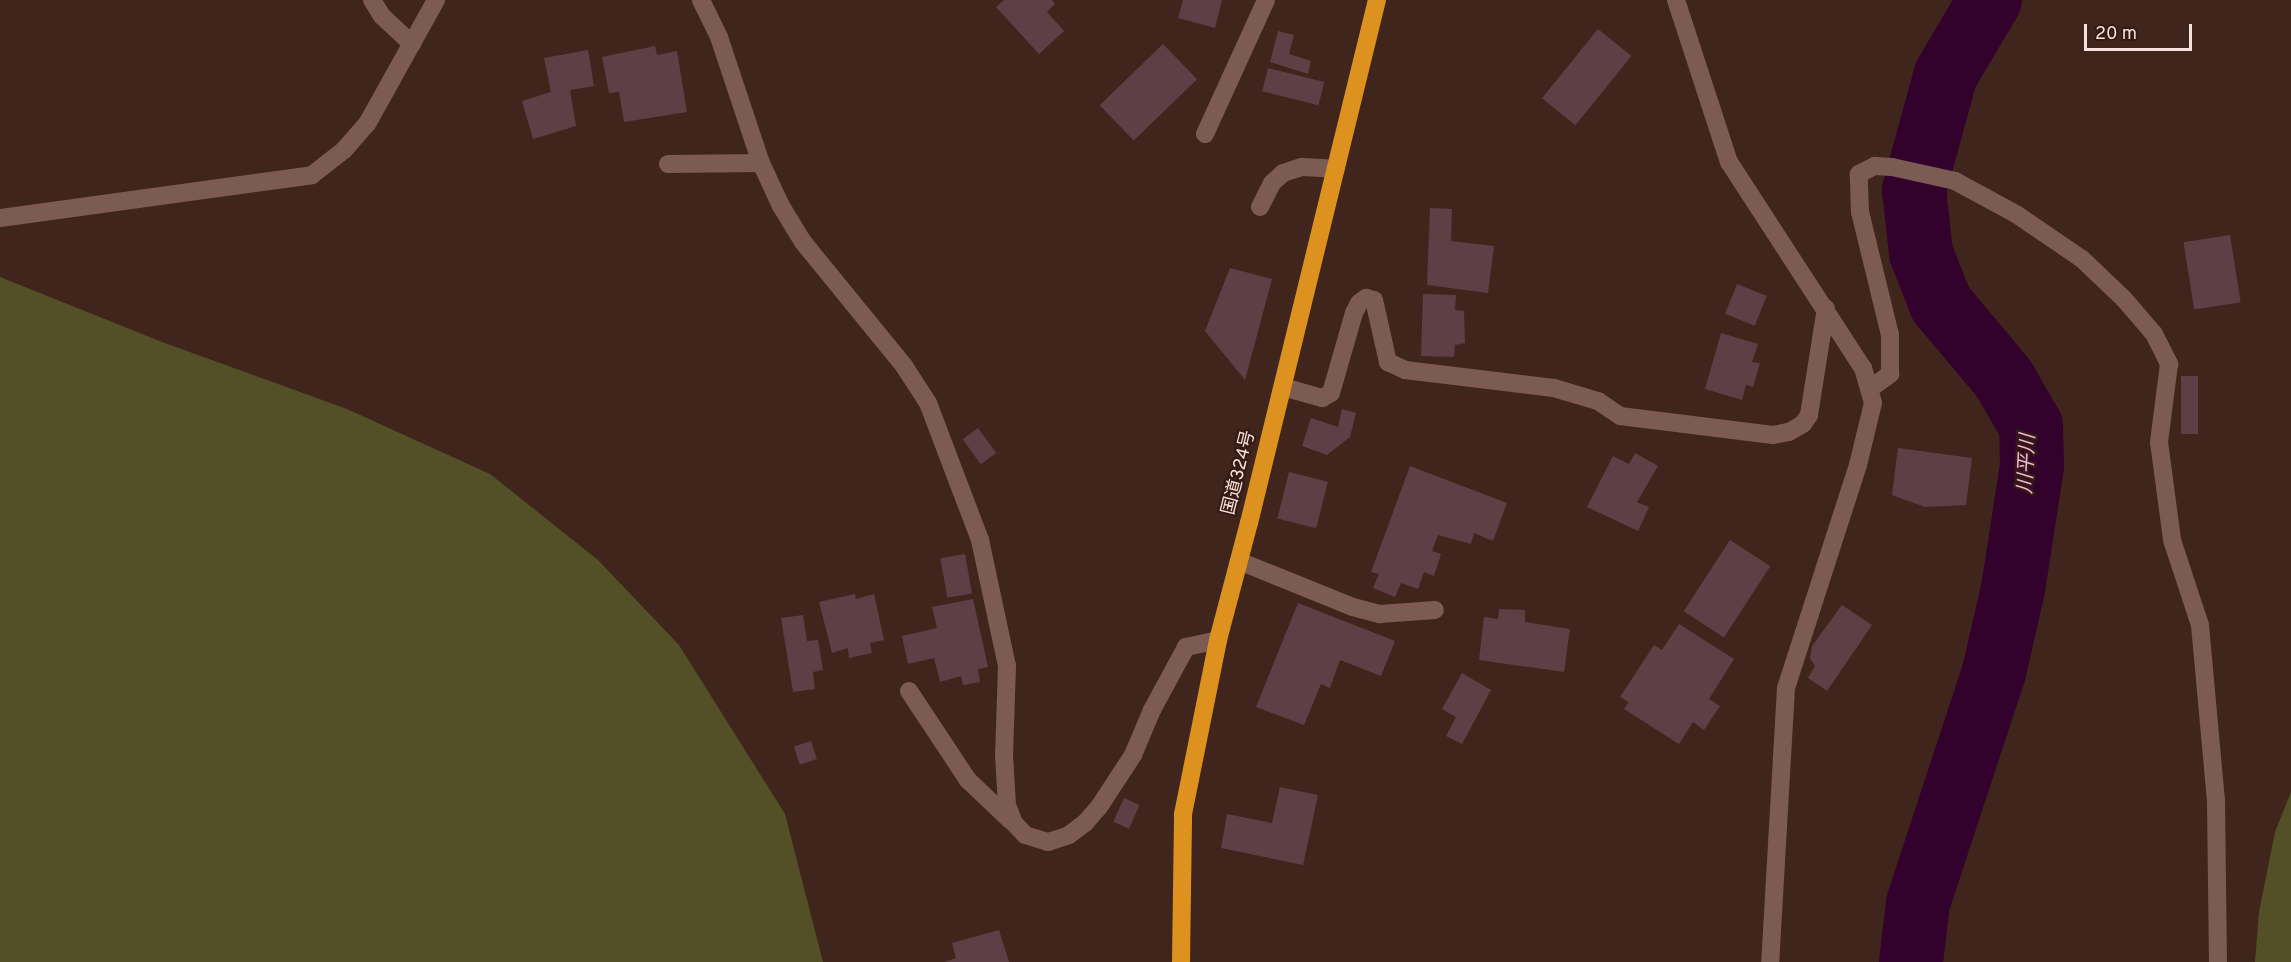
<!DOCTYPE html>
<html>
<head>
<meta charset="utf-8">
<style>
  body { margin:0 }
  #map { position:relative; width:2291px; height:962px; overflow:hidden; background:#40251c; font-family:Overpass,"Noto Sans JP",sans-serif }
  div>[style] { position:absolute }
  .green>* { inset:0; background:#534f27 }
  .river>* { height:64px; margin:-32px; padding:0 32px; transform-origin:32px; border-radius:32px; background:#32022d }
  .building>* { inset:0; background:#5f3f46; transform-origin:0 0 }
  .street>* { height:18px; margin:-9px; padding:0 9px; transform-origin:9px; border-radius:9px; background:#7c5c52 }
  .highway>* { height:18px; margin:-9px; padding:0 9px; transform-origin:9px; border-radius:9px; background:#dd9220 }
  span { translate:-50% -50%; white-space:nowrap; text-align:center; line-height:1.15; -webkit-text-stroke:4.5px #361b13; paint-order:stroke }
  .street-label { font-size:18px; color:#f5e2dc }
  .water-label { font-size:20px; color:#f7b6eb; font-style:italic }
  .scale { position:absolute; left:2084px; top:24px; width:108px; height:27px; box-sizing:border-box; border:3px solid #f5e2dc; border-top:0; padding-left:8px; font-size:18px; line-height:21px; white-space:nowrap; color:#f5e2dc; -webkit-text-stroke:4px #361b13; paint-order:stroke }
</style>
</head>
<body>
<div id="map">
  <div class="green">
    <div style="clip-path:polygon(0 277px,162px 342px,347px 409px,490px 474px,598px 560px,679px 645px,785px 814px,823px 962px,0 962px)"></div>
    <div style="clip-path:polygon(2291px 792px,2291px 962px,2255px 962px,2259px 912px,2275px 832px)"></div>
  </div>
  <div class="river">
    <div style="left:1911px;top:962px;width:59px;rotate:-83.2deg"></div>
    <div style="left:1918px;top:903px;width:243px;rotate:-71.8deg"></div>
    <div style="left:1994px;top:672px;width:85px;rotate:-77.1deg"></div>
    <div style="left:2013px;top:589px;width:124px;rotate:-81.2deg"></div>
    <div style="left:2032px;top:466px;width:40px;rotate:-91.4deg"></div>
    <div style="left:2031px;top:426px;width:54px;rotate:-119.9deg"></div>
    <div style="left:2004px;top:379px;width:98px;rotate:-130deg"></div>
    <div style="left:1941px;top:304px;width:55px;rotate:-111.4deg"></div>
    <div style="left:1921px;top:253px;width:63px;rotate:-96.3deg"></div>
    <div style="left:1914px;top:190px;width:120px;rotate:-74.6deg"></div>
    <div style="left:1946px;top:74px;width:86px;rotate:-59.3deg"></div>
  </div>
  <div class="building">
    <div style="clip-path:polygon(1004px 0,1052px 0,1055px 4px,1047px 12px,1064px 31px,1039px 54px,996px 7px)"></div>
    <div style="clip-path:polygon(1183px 0,1222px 0,1215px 28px,1178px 18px)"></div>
    <div style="left:1598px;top:29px;width:43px;height:89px;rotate:39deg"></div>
    <div style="clip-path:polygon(1278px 31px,1294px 35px,1289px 54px,1311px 61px,1308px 74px,1270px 62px)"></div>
    <div style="left:1163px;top:44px;width:49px;height:88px;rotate:46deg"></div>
    <div style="clip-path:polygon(655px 46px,657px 55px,677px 51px,687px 112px,624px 122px,619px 92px,609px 93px,602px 57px)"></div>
    <div style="clip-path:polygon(588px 50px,594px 86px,570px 90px,576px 126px,533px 139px,522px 101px,551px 92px,544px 58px)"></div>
    <div style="left:1268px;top:68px;width:58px;height:24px;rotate:14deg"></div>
    <div style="clip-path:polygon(1430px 208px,1452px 209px,1451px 241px,1494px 246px,1488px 293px,1427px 285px)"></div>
    <div style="left:2230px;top:235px;width:68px;height:47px;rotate:81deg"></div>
    <div style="clip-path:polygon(1230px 268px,1272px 279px,1245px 380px,1205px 331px)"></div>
    <div style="left:1737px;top:284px;width:32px;height:32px;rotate:22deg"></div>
    <div style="clip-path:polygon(1423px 294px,1456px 295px,1455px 310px,1464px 311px,1465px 343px,1455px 345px,1454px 357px,1421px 356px)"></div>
    <div style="clip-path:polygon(1721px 333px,1758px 344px,1752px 362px,1760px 363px,1753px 387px,1746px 385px,1742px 400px,1705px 389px)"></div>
    <div style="left:2181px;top:376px;width:17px;height:58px"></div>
    <div style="clip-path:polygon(1342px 409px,1356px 413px,1350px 437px,1327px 455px,1302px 446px,1311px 418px,1338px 427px)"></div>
    <div style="left:978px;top:428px;width:31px;height:19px;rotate:54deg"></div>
    <div style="clip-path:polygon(1898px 448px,1972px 458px,1966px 505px,1925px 507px,1892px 495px)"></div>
    <div style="clip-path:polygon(1635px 453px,1658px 466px,1637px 502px,1649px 507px,1638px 531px,1587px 507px,1613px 456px,1629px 464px)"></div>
    <div style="clip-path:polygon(1410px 466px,1507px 503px,1493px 541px,1474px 533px,1471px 544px,1438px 535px,1432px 551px,1441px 554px,1434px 576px,1424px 572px,1418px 589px,1401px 583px,1395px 597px,1373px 588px,1379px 574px,1371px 572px)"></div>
    <div style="left:1289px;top:472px;width:40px;height:48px;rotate:14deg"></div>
    <div style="left:1730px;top:540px;width:48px;height:85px;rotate:33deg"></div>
    <div style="left:965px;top:554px;width:40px;height:25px;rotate:80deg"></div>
    <div style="clip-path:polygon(855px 594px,856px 599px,874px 594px,884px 640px,870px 643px,872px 653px,849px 658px,848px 648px,832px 653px,819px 602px)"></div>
    <div style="clip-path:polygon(973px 599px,988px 667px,978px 669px,980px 682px,963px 685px,961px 676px,940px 682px,934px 658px,908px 664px,902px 636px,937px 628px,932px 607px)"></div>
    <div style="clip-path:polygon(1298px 603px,1395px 641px,1381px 676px,1340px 660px,1330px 688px,1321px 684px,1304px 725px,1256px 707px)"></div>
    <div style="clip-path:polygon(1842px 605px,1872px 625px,1827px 691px,1808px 678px,1815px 666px,1810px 658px,1812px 646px)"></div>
    <div style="clip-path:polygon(1499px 609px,1525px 610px,1525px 622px,1570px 629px,1564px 672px,1479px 660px,1484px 617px,1498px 619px)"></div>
    <div style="clip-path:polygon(803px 615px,807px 641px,818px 640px,823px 670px,813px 672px,815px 689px,793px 692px,781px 618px)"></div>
    <div style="clip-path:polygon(1679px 624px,1734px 659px,1709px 699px,1720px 706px,1704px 730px,1693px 722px,1679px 744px,1624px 709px,1629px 702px,1620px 697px,1654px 645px,1662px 650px)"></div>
    <div style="clip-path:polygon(1462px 673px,1491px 690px,1462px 744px,1446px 736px,1456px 717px,1442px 709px)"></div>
    <div style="left:811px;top:741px;width:19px;height:18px;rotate:72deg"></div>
    <div style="clip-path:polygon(1280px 787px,1318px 795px,1303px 865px,1221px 848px,1227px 814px,1272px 823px)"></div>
    <div style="left:1124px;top:798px;width:17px;height:26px;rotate:24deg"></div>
    <div style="clip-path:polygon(999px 930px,1009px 962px,944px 962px,956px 958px,952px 943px)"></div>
  </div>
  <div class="street">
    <div style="left:372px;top:0;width:19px;rotate:58deg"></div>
    <div style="left:382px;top:16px;width:41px;rotate:43deg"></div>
    <div style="left:701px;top:0;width:41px;rotate:64.1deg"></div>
    <div style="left:719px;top:37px;width:133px;rotate:71.6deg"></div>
    <div style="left:761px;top:163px;width:47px;rotate:65.1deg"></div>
    <div style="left:781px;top:206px;width:42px;rotate:58.6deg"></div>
    <div style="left:803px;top:242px;width:160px;rotate:50.8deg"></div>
    <div style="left:904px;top:366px;width:44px;rotate:57deg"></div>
    <div style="left:928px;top:403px;width:147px;rotate:69.2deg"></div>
    <div style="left:980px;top:540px;width:129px;rotate:77.9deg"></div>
    <div style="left:1007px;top:666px;width:89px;rotate:91.9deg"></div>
    <div style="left:1004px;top:755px;width:50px;rotate:86.6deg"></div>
    <div style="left:1007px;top:805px;width:19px;rotate:69deg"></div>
    <div style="left:1014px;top:823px;width:16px;rotate:47deg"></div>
    <div style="left:1025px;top:835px;width:24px;rotate:17deg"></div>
    <div style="left:1048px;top:842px;width:22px;rotate:-18deg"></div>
    <div style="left:1069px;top:835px;width:20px;rotate:-37deg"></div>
    <div style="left:1085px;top:823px;width:21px;rotate:-49deg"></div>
    <div style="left:1099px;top:807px;width:62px;rotate:-56.8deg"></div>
    <div style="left:1133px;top:755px;width:49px;rotate:-67.1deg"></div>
    <div style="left:1152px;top:710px;width:72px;rotate:-61.6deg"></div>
    <div style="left:1186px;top:647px;width:33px;rotate:-12deg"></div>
    <div style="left:1676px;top:0;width:170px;rotate:71.9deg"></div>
    <div style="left:1729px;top:162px;width:246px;rotate:57deg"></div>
    <div style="left:1863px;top:368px;width:36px;rotate:74deg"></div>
    <div style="left:1873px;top:403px;width:64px;rotate:103.6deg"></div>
    <div style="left:1858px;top:465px;width:234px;rotate:107.9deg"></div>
    <div style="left:1786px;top:688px;width:274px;rotate:93.3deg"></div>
    <div style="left:1205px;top:134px;width:147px;rotate:-65.5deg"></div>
    <div style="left:668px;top:164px;width:93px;rotate:-0.6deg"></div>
    <div style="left:1260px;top:207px;width:27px;rotate:-63deg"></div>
    <div style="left:1272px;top:183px;width:15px;rotate:-42deg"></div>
    <div style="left:1283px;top:173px;width:20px;rotate:-18deg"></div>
    <div style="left:1302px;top:167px;width:34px;rotate:3deg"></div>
    <div style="left:0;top:218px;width:315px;rotate:-7.8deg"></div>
    <div style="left:312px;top:175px;width:41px;rotate:-38deg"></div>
    <div style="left:344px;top:150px;width:35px;rotate:-49deg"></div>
    <div style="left:367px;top:124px;width:142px;rotate:-60.9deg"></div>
    <div style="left:1283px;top:387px;width:41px;rotate:15.8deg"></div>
    <div style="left:1322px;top:398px;width:10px;rotate:-29deg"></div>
    <div style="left:1331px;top:393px;width:83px;rotate:-74deg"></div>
    <div style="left:1354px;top:313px;width:11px;rotate:-63deg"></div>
    <div style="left:1359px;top:303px;width:9px;rotate:-36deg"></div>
    <div style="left:1366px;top:298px;width:8px;rotate:14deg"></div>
    <div style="left:1374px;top:300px;width:64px;rotate:77.3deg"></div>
    <div style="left:1388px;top:362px;width:19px;rotate:25deg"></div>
    <div style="left:1405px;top:370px;width:150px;rotate:6.9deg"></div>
    <div style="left:1554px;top:388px;width:46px;rotate:16.5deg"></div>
    <div style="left:1598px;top:401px;width:27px;rotate:34deg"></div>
    <div style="left:1620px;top:416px;width:154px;rotate:7.1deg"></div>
    <div style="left:1773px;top:435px;width:16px;rotate:-11deg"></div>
    <div style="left:1789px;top:432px;width:16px;rotate:-30deg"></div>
    <div style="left:1803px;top:424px;width:11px;rotate:-56deg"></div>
    <div style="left:1809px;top:415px;width:108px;rotate:-81deg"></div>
    <div style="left:1871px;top:388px;width:24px;rotate:-36deg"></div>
    <div style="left:1890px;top:374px;width:39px;rotate:-90deg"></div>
    <div style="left:1890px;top:335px;width:127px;rotate:-103.7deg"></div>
    <div style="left:1860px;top:212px;width:38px;rotate:-92deg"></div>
    <div style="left:1859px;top:174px;width:18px;rotate:-27deg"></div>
    <div style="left:1875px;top:166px;width:17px;rotate:3deg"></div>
    <div style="left:1892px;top:167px;width:65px;rotate:12.5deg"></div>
    <div style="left:1955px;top:181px;width:69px;rotate:28.4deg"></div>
    <div style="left:2016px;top:214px;width:80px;rotate:34.3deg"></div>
    <div style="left:2082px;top:259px;width:58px;rotate:43.6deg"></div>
    <div style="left:2124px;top:299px;width:46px;rotate:49.4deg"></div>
    <div style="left:2154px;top:334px;width:34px;rotate:63deg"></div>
    <div style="left:2169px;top:364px;width:79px;rotate:97.3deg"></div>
    <div style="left:2159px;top:442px;width:99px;rotate:82.4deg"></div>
    <div style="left:2172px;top:540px;width:89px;rotate:71.8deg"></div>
    <div style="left:2200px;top:625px;width:177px;rotate:84.8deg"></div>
    <div style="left:2216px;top:801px;width:161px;rotate:89.3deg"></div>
    <div style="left:1239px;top:561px;width:123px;rotate:22deg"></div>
    <div style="left:1353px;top:607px;width:28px;rotate:15deg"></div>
    <div style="left:1380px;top:614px;width:55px;rotate:-4.2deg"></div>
    <div style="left:909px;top:691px;width:107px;rotate:56.5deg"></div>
    <div style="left:968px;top:780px;width:59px;rotate:43.6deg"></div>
  </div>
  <div class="highway">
    <div style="left:1181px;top:962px;width:148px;rotate:-89.2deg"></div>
    <div style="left:1183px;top:814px;width:177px;rotate:-78.6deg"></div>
    <div style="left:1218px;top:640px;width:121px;rotate:-75.2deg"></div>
    <div style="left:1249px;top:523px;width:538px;rotate:-76.25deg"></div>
  </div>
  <div class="street-label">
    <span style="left:1240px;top:473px;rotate:-76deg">国道324号</span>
  </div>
  <div class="water-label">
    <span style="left:2028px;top:464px;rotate:-87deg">川平川</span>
  </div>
  <div class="scale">20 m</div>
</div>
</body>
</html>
